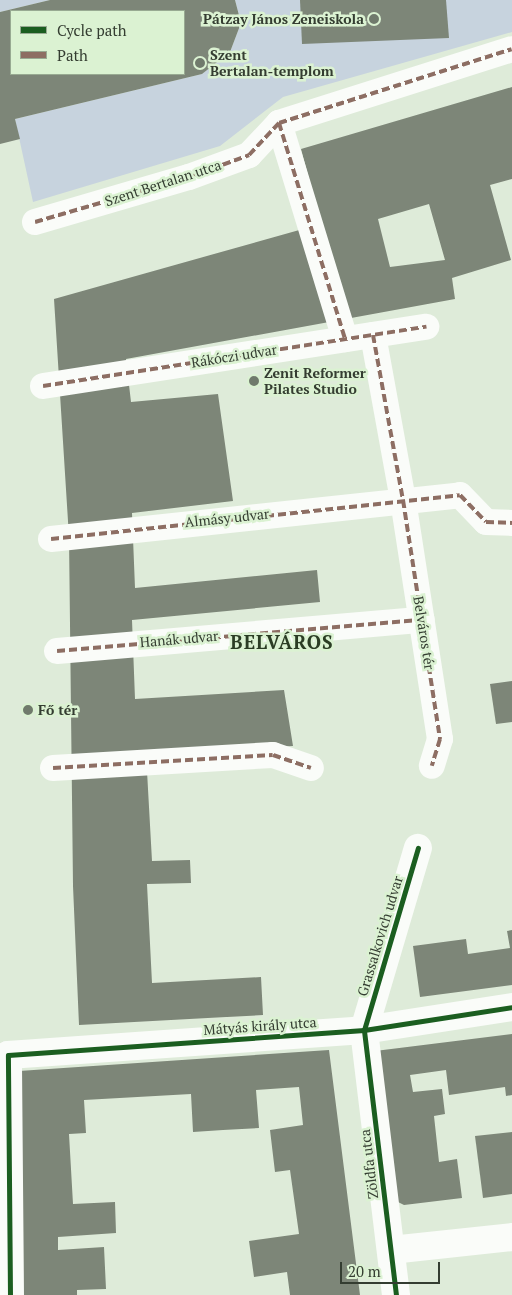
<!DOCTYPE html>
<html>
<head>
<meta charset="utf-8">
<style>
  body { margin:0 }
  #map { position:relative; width:512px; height:1295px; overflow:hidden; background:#deebd9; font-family:"PT Serif",serif }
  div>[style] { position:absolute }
  .green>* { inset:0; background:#c7d3de }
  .building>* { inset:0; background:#7d8678 }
  .pedestrian>* { height:26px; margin:-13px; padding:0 13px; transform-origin:13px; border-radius:13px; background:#fafcf9 }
  .minor>* { height:28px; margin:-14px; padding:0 14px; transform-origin:14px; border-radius:14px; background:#fafcf9 }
  .quiet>* { height:4px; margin-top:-2px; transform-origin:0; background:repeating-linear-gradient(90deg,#8d6e63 0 8px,transparent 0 12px) }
  .cycleway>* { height:5px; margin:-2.5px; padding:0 2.5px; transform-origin:2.5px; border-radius:2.5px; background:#1b5e20 }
  .dots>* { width:14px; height:14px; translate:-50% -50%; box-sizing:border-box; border:2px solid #dbf2d2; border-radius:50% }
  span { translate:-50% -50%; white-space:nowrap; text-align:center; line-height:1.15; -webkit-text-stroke:5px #dbf2d2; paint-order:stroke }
  .poi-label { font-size:14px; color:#343d31; font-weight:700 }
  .right { translate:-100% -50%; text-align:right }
  .left { translate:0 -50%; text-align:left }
  .street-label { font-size:14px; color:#343d31 }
  .district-label { font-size:19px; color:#2b3d24; font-weight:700; letter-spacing:1px }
  .legend { position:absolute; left:10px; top:10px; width:175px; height:65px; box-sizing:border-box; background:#dbf2d2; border:1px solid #98aa92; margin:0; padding:6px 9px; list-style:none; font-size:15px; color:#343d31 }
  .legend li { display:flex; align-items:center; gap:10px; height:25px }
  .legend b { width:25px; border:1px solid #98aa92 }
  .scale { position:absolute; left:340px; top:1262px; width:100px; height:22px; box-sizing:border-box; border:2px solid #343d31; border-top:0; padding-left:6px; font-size:15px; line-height:18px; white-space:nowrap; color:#343d31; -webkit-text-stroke:4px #dbf2d2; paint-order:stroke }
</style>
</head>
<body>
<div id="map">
  <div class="green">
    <div style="clip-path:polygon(0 0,50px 0,0 12px)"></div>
    <div style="clip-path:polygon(235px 0,512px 0,512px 32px,283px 97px,220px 146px,33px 202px,15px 119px,202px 74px,230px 52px,241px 23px)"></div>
  </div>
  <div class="building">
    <div style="clip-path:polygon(evenodd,50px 0,235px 0,241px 23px,230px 52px,202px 74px,15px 119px,20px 139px,0 144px,0 12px,50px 0,11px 11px,184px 11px,184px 74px,11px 74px,11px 11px)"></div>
    <div style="clip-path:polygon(300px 0,446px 0,449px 38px,302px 44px)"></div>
    <div style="clip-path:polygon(evenodd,512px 87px,512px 179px,490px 185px,511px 260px,452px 278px,455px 299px,126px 359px,131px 402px,218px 394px,233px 501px,132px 513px,135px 588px,317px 570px,320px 602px,132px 620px,135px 699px,284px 690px,293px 746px,146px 753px,152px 861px,190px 860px,191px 883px,147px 884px,152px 983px,261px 977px,263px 1015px,79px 1025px,73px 886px,69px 537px,54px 299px,310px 227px,312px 190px,301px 149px,512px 87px,429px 204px,445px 260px,390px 267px,378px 219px,429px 204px)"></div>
    <div style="clip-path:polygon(512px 681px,512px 722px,496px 724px,490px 684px)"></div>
    <div style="clip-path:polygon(512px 930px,512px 985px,420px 997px,413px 946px,466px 939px,468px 954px,510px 948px,507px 931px)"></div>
    <div style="clip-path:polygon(512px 1034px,512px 1095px,506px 1096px,505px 1087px,449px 1095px,446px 1070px,410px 1075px,413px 1092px,442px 1089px,445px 1114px,434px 1116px,439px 1162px,457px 1159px,462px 1198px,404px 1205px,394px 1200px,375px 1051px)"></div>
    <div style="clip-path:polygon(329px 1050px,360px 1295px,290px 1295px,287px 1272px,254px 1277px,249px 1241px,299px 1234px,290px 1170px,275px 1172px,270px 1130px,303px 1125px,299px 1087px,256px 1090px,259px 1128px,223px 1130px,193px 1132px,191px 1094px,84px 1100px,86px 1133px,69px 1134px,73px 1204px,115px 1202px,116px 1233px,58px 1237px,58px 1250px,104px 1247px,106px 1289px,77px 1290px,77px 1295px,23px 1295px,19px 1071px)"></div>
    <div style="clip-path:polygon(512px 1132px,512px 1194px,483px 1198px,475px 1136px)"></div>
  </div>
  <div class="pedestrian">
    <div style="left:279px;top:123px;width:226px;rotate:73deg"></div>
    <div style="left:35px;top:222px;width:160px;rotate:-16.3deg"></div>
    <div style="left:189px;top:177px;width:64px;rotate:-20.1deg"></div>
    <div style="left:249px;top:155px;width:44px;rotate:-46.8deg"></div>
    <div style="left:279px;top:123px;width:244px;rotate:-17.6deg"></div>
    <div style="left:373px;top:335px;width:168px;rotate:79.7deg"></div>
    <div style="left:403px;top:500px;width:242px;rotate:81.2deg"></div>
    <div style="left:440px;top:739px;width:28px;rotate:107deg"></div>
    <div style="left:43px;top:386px;width:388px;rotate:-8.8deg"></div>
    <div style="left:51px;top:539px;width:411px;rotate:-6.1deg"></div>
    <div style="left:460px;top:495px;width:37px;rotate:46deg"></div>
    <div style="left:486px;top:522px;width:26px;rotate:2deg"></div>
    <div style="left:57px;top:651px;width:366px;rotate:-4.9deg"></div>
    <div style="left:53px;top:768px;width:220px;rotate:-3.4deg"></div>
    <div style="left:273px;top:755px;width:40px;rotate:18.9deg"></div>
  </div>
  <div class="minor">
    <div style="left:391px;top:1250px;width:122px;rotate:-6.1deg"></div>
    <div style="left:10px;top:1295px;width:240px;rotate:-90.5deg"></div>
    <div style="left:8px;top:1055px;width:357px;rotate:-4deg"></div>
    <div style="left:364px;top:1030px;width:150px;rotate:-8.8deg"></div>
    <div style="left:396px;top:1295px;width:267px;rotate:-96.9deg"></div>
    <div style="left:364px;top:1030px;width:190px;rotate:-73.5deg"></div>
  </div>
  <div class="quiet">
    <div style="left:279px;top:123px;width:226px;rotate:73deg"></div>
    <div style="left:35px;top:222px;width:160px;rotate:-16.3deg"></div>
    <div style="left:189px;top:177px;width:64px;rotate:-20.1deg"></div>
    <div style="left:249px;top:155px;width:44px;rotate:-46.8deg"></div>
    <div style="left:279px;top:123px;width:244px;rotate:-17.6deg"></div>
    <div style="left:373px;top:335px;width:168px;rotate:79.7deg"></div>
    <div style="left:403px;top:500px;width:242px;rotate:81.2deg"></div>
    <div style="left:440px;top:739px;width:28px;rotate:107deg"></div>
    <div style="left:43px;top:386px;width:388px;rotate:-8.8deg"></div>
    <div style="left:51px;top:539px;width:411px;rotate:-6.1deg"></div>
    <div style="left:460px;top:495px;width:37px;rotate:46deg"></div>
    <div style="left:486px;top:522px;width:26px;rotate:2deg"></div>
    <div style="left:57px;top:651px;width:366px;rotate:-4.9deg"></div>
    <div style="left:53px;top:768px;width:220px;rotate:-3.4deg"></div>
    <div style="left:273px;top:755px;width:40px;rotate:18.9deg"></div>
  </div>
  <div class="cycleway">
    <div style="left:10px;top:1295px;width:240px;rotate:-90.5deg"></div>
    <div style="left:8px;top:1055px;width:357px;rotate:-4deg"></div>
    <div style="left:364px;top:1030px;width:150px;rotate:-8.8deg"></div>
    <div style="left:396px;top:1295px;width:267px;rotate:-96.9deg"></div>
    <div style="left:364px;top:1030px;width:190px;rotate:-73.5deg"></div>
  </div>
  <div class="dots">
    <div style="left:374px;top:19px;background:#707a6c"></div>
    <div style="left:200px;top:63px;background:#707a6c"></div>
    <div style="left:254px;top:381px;background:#707a6c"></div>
    <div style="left:28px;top:710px;background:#707a6c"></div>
  </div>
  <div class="poi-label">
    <span class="right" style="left:364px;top:19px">Pátzay János Zeneiskola</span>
    <span class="left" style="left:210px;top:63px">Szent<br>Bertalan-templom</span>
    <span class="left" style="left:264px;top:381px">Zenit Reformer<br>Pilates Studio</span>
    <span class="left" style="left:38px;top:710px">Fő tér</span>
  </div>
  <div class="street-label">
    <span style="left:163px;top:183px;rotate:-18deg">Szent Bertalan utca</span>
    <span style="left:234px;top:356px;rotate:-9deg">Rákóczi udvar</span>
    <span style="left:227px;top:518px;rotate:-6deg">Almásy udvar</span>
    <span style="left:424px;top:633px;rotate:81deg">Belváros tér</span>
    <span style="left:179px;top:639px;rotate:-5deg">Hanák udvar</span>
    <span style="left:380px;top:936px;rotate:-73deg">Grassalkovich udvar</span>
    <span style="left:260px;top:1026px;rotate:-4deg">Mátyás király utca</span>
    <span style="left:369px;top:1164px;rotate:-97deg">Zöldfa utca</span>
  </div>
  <div class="district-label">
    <span style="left:282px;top:642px">BELVÁROS</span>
  </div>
  <ul class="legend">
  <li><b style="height:6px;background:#1b5e20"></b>Cycle path</li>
  <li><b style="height:6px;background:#8d6e63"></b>Path</li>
  </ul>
  <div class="scale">20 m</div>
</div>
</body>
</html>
